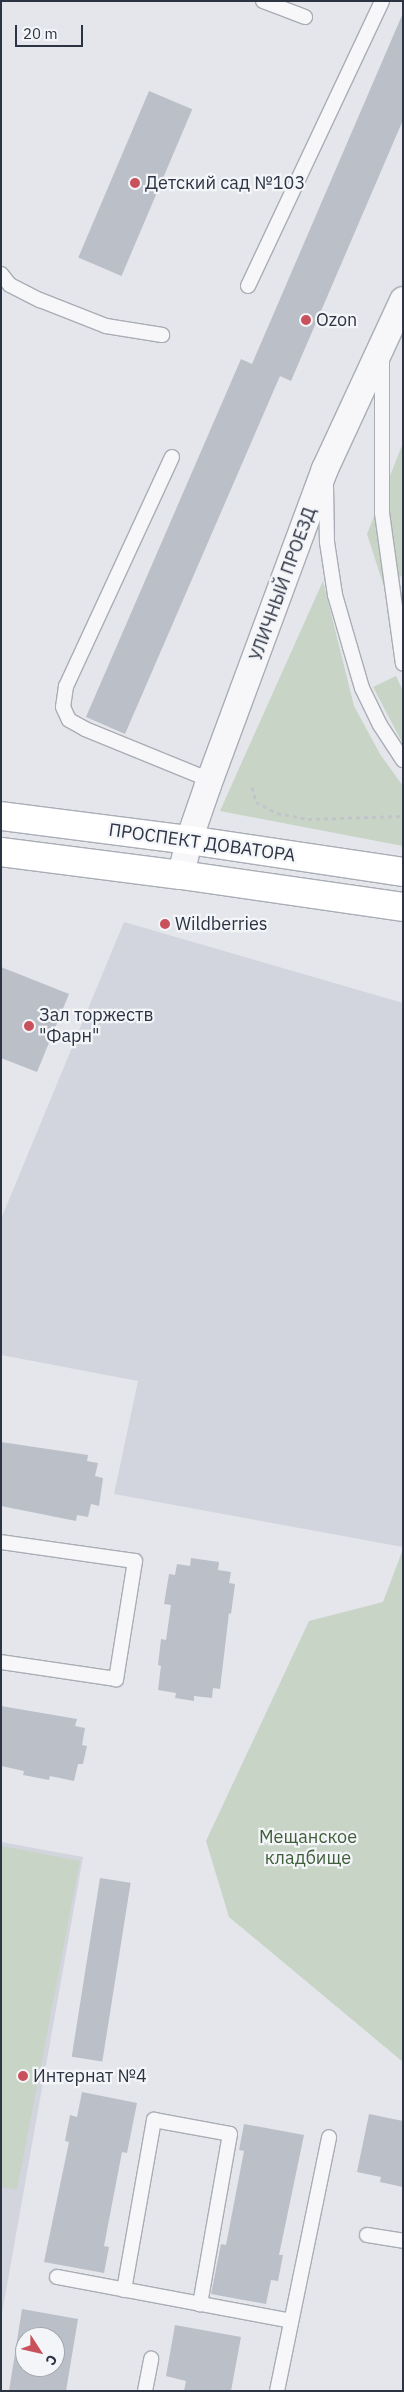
<!DOCTYPE html>
<html>
<head>
<meta charset="utf-8">
<style>
  body { margin:0 }
  #map { position:relative; width:404px; height:2392px; overflow:hidden; background:#e4e6eb; font-family:"IBM Plex Sans",sans-serif }
  div>[style] { position:absolute }
  .built>* { inset:0; background:#d2d5dd }
  .green>* { inset:0; background:#c8d4c6 }
  .building>* { inset:0; background:#bbbfc8; transform-origin:0 0 }
  .path>* { height:3px; margin-top:-1.5px; transform-origin:0; background:repeating-linear-gradient(90deg,#c2c4ca 0 4px,transparent 0 8px) }
  .roads { filter:drop-shadow(1px 0 #a9adb5) drop-shadow(-1px 0 #a9adb5) drop-shadow(0 1px #a9adb5) drop-shadow(0 -1px #a9adb5) }
  .lane>* { height:14px; margin:-7px; padding:0 7px; transform-origin:7px; border-radius:7px; background:#f7f7f9 }
  .street>* { height:26px; margin:-13px; padding:0 13px; transform-origin:13px; border-radius:13px; background:#f7f7f9 }
  .primary>* { height:28px; margin:-14px; padding:0 14px; transform-origin:14px; border-radius:14px; background:#fff }
  .dots>* { width:14px; height:14px; translate:-50% -50%; box-sizing:border-box; border:2px solid #f4f5f8; border-radius:50% }
  span { translate:-50% -50%; white-space:nowrap; text-align:center; line-height:1.15; -webkit-text-stroke:4.5px #f4f5f8; paint-order:stroke }
  .poi-label { font-size:18px; color:#2c3343 }
  .left { translate:0 -50%; text-align:left }
  .street-label { font-size:18px; color:#2c3343 }
  .park-label { font-size:18px; color:#3f5e3a }
  .frame { position:absolute; inset:0; border:2px solid #2c3343; pointer-events:none }
  .north { position:absolute; left:15px; top:2327px; width:50px; height:50px; box-sizing:border-box; background:#f4f5f8; border:1px solid #a4a7b0; border-radius:50%; rotate:125deg; font-size:14px; font-weight:700; line-height:20px; text-align:center; color:#2c3343 }
  .north::after { content:''; display:block; margin:auto; width:18px; height:22px; background:#c8515b; clip-path:polygon(50% 0,100% 100%,50% 72%,0 100%) }
  .scale { position:absolute; left:15px; top:25px; width:68px; height:22px; box-sizing:border-box; border:2px solid #2c3343; border-top:0; padding-left:6px; font-size:15px; line-height:18px; white-space:nowrap; color:#2c3343; -webkit-text-stroke:4px #f4f5f8; paint-order:stroke }
</style>
</head>
<body>
<div id="map">
  <div class="built">
    <div style="clip-path:polygon(124px 922px,403px 1003px,403px 1547px,114px 1494px,138px 1381px,1px 1355px,1px 1219px)"></div>
    <div style="clip-path:polygon(1px 1842px,83px 1857px,1px 2319px)"></div>
  </div>
  <div class="green">
    <div style="clip-path:polygon(403px 443px,403px 574px,386px 593px,367px 534px)"></div>
    <div style="clip-path:polygon(323px 581px,354px 706px,380px 754px,403px 786px,403px 846px,220px 811px)"></div>
    <div style="clip-path:polygon(396px 676px,403px 691px,403px 744px,373px 687px)"></div>
    <div style="clip-path:polygon(403px 1549px,403px 2062px,229px 1917px,206px 1841px,309px 1621px,383px 1602px)"></div>
    <div style="clip-path:polygon(1px 1846px,80px 1861px,17px 2190px,1px 2187px)"></div>
  </div>
  <div class="building">
    <div style="clip-path:polygon(403px 13px,403px 120px,291px 381px,280px 376px,125px 734px,86px 717px,241px 359px,252px 364px)"></div>
    <div style="left:149px;top:91px;width:47px;height:181px;rotate:23deg"></div>
    <div style="clip-path:polygon(1px 967px,69px 994px,37px 1072px,1px 1058px)"></div>
    <div style="clip-path:polygon(1px 1442px,88px 1455px,87px 1461px,98px 1463px,95px 1476px,103px 1478px,99px 1506px,91px 1504px,88px 1517px,77px 1515px,76px 1521px,1px 1506px)"></div>
    <div style="clip-path:polygon(191px 1558px,219px 1562px,218px 1570px,231px 1572px,229px 1583px,235px 1584px,231px 1614px,229px 1613px,220px 1689px,213px 1688px,212px 1698px,194px 1696px,194px 1701px,175px 1698px,176px 1693px,158px 1690px,161px 1666px,158px 1665px,161px 1639px,166px 1640px,171px 1605px,164px 1604px,169px 1574px,175px 1575px,177px 1564px,190px 1566px)"></div>
    <div style="clip-path:polygon(1px 1706px,77px 1719px,75px 1726px,85px 1728px,82px 1745px,87px 1746px,83px 1764px,78px 1764px,74px 1781px,50px 1776px,49px 1780px,23px 1775px,24px 1771px,1px 1766px)"></div>
    <div style="left:100px;top:1878px;width:31px;height:181px;rotate:9deg"></div>
    <div style="clip-path:polygon(82px 2092px,137px 2103px,127px 2153px,122px 2152px,104px 2246px,109px 2247px,104px 2273px,44px 2262px,69px 2142px,65px 2141px,70px 2115px,77px 2117px)"></div>
    <div style="clip-path:polygon(369px 2114px,403px 2121px,403px 2187px,380px 2182px,381px 2177px,357px 2172px)"></div>
    <div style="clip-path:polygon(244px 2124px,304px 2135px,279px 2255px,283px 2255px,278px 2281px,271px 2280px,266px 2304px,211px 2294px,221px 2244px,226px 2245px,244px 2151px,239px 2150px)"></div>
    <div style="clip-path:polygon(evenodd,22px 2309px,78px 2319px,66px 2391px,9px 2391px,22px 2309px,25px 2337px,55px 2337px,55px 2367px,25px 2367px,25px 2337px)"></div>
    <div style="clip-path:polygon(175px 2325px,241px 2337px,231px 2391px,184px 2391px,186px 2381px,166px 2376px)"></div>
  </div>
  <div class="path">
    <div style="left:252px;top:787px;width:16px;rotate:75deg"></div>
    <div style="left:256px;top:802px;width:24px;rotate:28deg"></div>
    <div style="left:277px;top:813px;width:32px;rotate:11deg"></div>
    <div style="left:308px;top:819px;width:95px;rotate:-1.8deg"></div>
  </div>
  <div class="roads">
    <div class="lane">
      <div style="left:263px;top:1px;width:45px;rotate:20.9deg"></div>
      <div style="left:1px;top:274px;width:14px;rotate:51deg"></div>
      <div style="left:10px;top:285px;width:34px;rotate:27deg"></div>
      <div style="left:40px;top:300px;width:71px;rotate:21.5deg"></div>
      <div style="left:106px;top:326px;width:57px;rotate:9.1deg"></div>
      <div style="left:248px;top:286px;width:315px;rotate:-64.8deg"></div>
      <div style="left:382px;top:359px;width:154px;rotate:90deg"></div>
      <div style="left:382px;top:513px;width:152px;rotate:82.1deg"></div>
      <div style="left:172px;top:457px;width:252px;rotate:114.8deg"></div>
      <div style="left:66px;top:686px;width:21px;rotate:98deg"></div>
      <div style="left:63px;top:707px;width:14px;rotate:65deg"></div>
      <div style="left:69px;top:720px;width:18px;rotate:29deg"></div>
      <div style="left:85px;top:729px;width:135px;rotate:22.2deg"></div>
      <div style="left:326px;top:486px;width:56px;rotate:89deg"></div>
      <div style="left:327px;top:542px;width:54px;rotate:81.4deg"></div>
      <div style="left:335px;top:595px;width:54px;rotate:73.9deg"></div>
      <div style="left:350px;top:647px;width:43px;rotate:73.7deg"></div>
      <div style="left:362px;top:688px;width:41px;rotate:64.1deg"></div>
      <div style="left:380px;top:725px;width:42px;rotate:56.7deg"></div>
      <div style="left:1px;top:1542px;width:135px;rotate:8.1deg"></div>
      <div style="left:135px;top:1561px;width:120px;rotate:99.1deg"></div>
      <div style="left:116px;top:1679px;width:116px;rotate:-171.6deg"></div>
      <div style="left:367px;top:2235px;width:36px;rotate:9deg"></div>
      <div style="left:57px;top:2277px;width:238px;rotate:10.6deg"></div>
      <div style="left:124px;top:2290px;width:173px;rotate:-80deg"></div>
      <div style="left:154px;top:2120px;width:77px;rotate:10.4deg"></div>
      <div style="left:230px;top:2134px;width:173px;rotate:100deg"></div>
      <div style="left:145px;top:2391px;width:33px;rotate:-79deg"></div>
      <div style="left:277px;top:2391px;width:259px;rotate:-78.4deg"></div>
    </div>
    <div class="street">
      <div style="left:181px;top:875px;width:36px;rotate:-77deg"></div>
      <div style="left:189px;top:840px;width:58px;rotate:-70.9deg"></div>
      <div style="left:208px;top:785px;width:337px;rotate:-69.7deg"></div>
      <div style="left:325px;top:469px;width:186px;rotate:-65.2deg"></div>
    </div>
    <div class="primary">
      <div style="left:1px;top:816px;width:190px;rotate:7.3deg"></div>
      <div style="left:189px;top:840px;width:216px;rotate:8.5deg"></div>
      <div style="left:1px;top:852px;width:181px;rotate:7.3deg"></div>
      <div style="left:181px;top:875px;width:224px;rotate:8.2deg"></div>
    </div>
  </div>
  <div class="dots">
    <div style="left:135px;top:183px;background:#c8515b"></div>
    <div style="left:306px;top:320px;background:#c8515b"></div>
    <div style="left:165px;top:924px;background:#c8515b"></div>
    <div style="left:29px;top:1026px;background:#c8515b"></div>
    <div style="left:23px;top:2076px;background:#c8515b"></div>
  </div>
  <div class="poi-label">
    <span class="left" style="left:145px;top:183px">Детский сад №103</span>
    <span class="left" style="left:316px;top:320px">Ozon</span>
    <span class="left" style="left:175px;top:924px">Wildberries</span>
    <span class="left" style="left:39px;top:1026px">Зал торжеств<br>"Фарн"</span>
    <span class="left" style="left:33px;top:2076px">Интернат №4</span>
  </div>
  <div class="street-label">
    <span style="left:283px;top:584px;rotate:-70deg">УЛИЧНЫЙ ПРОЕЗД</span>
    <span style="left:202px;top:843px;rotate:8deg">ПРОСПЕКТ ДОВАТОРА</span>
  </div>
  <div class="park-label">
    <span style="left:308px;top:1848px">Мещанское<br>кладбище</span>
  </div>
  <div class="frame"></div>
  <div class="north">С</div>
  <div class="scale">20 m</div>
</div>
</body>
</html>
